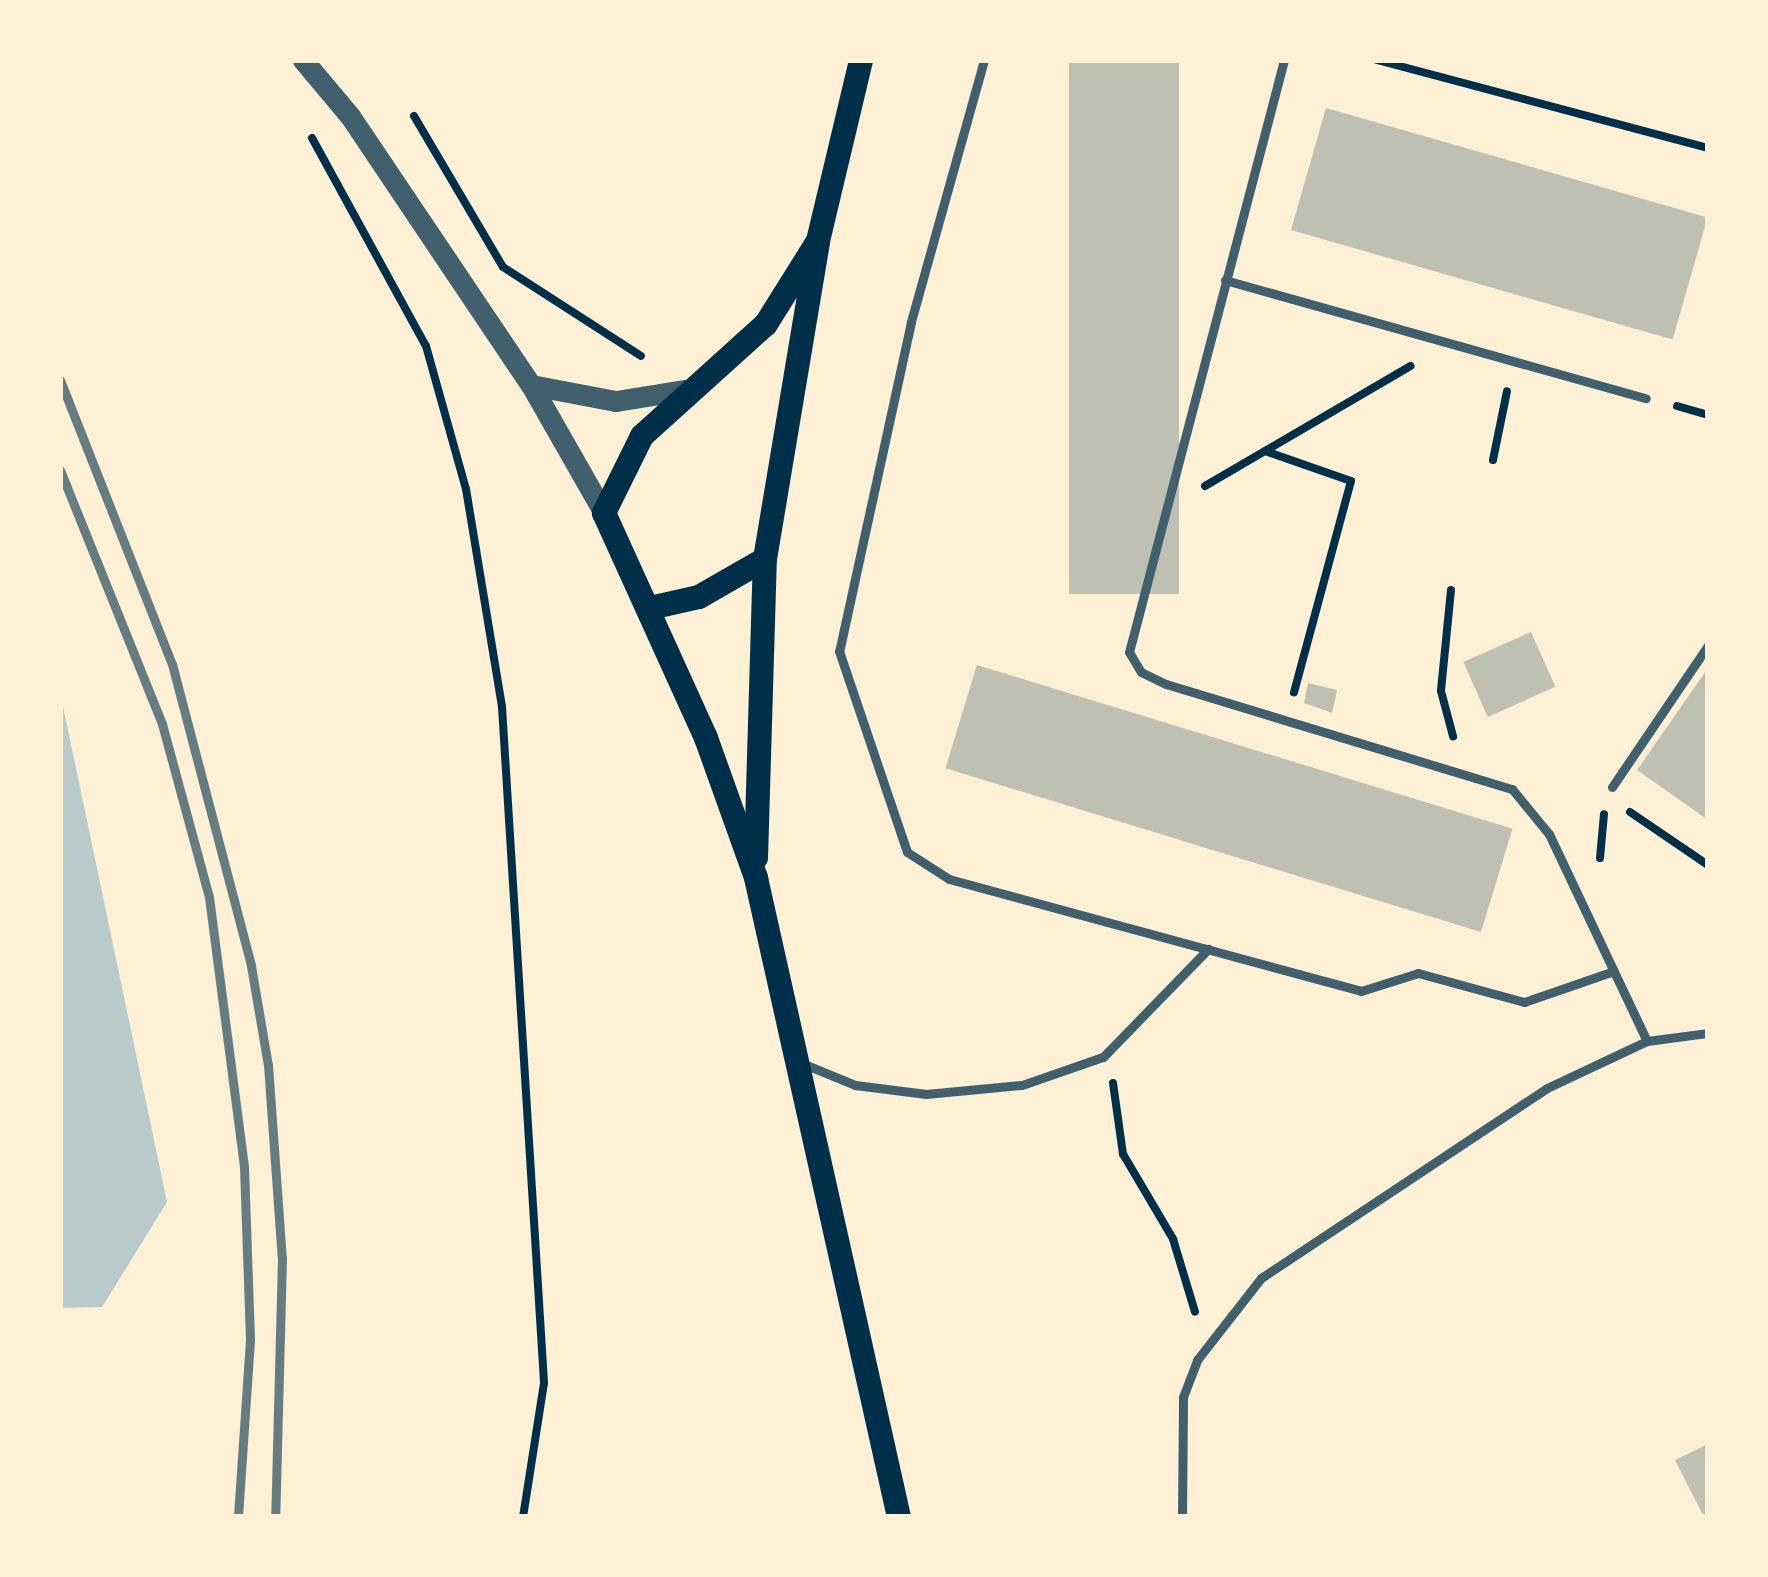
<!DOCTYPE html>
<html>
<head>
<meta charset="utf-8">
<style>
  body { margin:0 }
  #map { position:relative; width:1768px; height:1577px; overflow:hidden; background:#fdf0d5; font-family:"Roboto Condensed",sans-serif }
  div>[style] { position:absolute }
  .green>* { inset:0; background:#b9caca }
  .building>* { inset:0; background:#bec0b2; transform-origin:0 0 }
  .path>* { height:8px; margin:-4px; padding:0 4px; transform-origin:4px; border-radius:4px; background:#003049 }
  .service>* { height:9px; margin:-4.5px; padding:0 4.5px; transform-origin:4.5px; border-radius:4.5px; background:#3f606c }
  .tertiary>* { height:21px; margin:-10.5px; padding:0 10.5px; transform-origin:10.5px; border-radius:10.5px; background:#3f606c }
  .secondary>* { height:24px; margin:-12px; padding:0 12px; transform-origin:12px; border-radius:12px; background:#003049 }
  .rail>* { height:9px; margin:-4.5px; padding:0 4.5px; transform-origin:4.5px; border-radius:4.5px; background:#657d81 }
  span { translate:-50% -50%; white-space:nowrap; text-align:center; line-height:1.15; -webkit-text-stroke:10px #fdf0d5; paint-order:stroke }
  .frame { position:absolute; inset:0; border:63px solid #fdf0d5; pointer-events:none }
</style>
</head>
<body>
<div id="map">
  <div class="green">
    <div style="clip-path:polygon(60px 692px,167px 1202px,102px 1307px,60px 1308px)"></div>
  </div>
  <div class="building">
    <div style="left:1069px;top:60px;width:110px;height:534px"></div>
    <div style="left:1326px;top:108px;width:397px;height:127px;rotate:16deg"></div>
    <div style="left:1531px;top:632px;width:60px;height:74px;rotate:66deg"></div>
    <div style="left:977px;top:665px;width:560px;height:108px;rotate:17deg"></div>
    <div style="clip-path:polygon(1708px 668px,1708px 820px,1637px 770px)"></div>
    <div style="clip-path:polygon(1308px 683px,1337px 690px,1332px 713px,1304px 703px)"></div>
    <div style="clip-path:polygon(1708px 1444px,1708px 1517px,1704px 1517px,1675px 1460px)"></div>
  </div>
  <div class="path">
    <div style="left:1377px;top:60px;width:342px;rotate:14.9deg"></div>
    <div style="left:414px;top:116px;width:175px;rotate:59.5deg"></div>
    <div style="left:503px;top:267px;width:164px;rotate:32.8deg"></div>
    <div style="left:312px;top:138px;width:237px;rotate:61.3deg"></div>
    <div style="left:426px;top:346px;width:148px;rotate:74.4deg"></div>
    <div style="left:466px;top:489px;width:221px;rotate:80.6deg"></div>
    <div style="left:502px;top:707px;width:677px;rotate:86.44deg"></div>
    <div style="left:544px;top:1383px;width:136px;rotate:98.9deg"></div>
    <div style="left:1677px;top:406px;width:32px;rotate:16deg"></div>
    <div style="left:1265px;top:451px;width:91px;rotate:19.2deg"></div>
    <div style="left:1351px;top:481px;width:219px;rotate:105.1deg"></div>
    <div style="left:1493px;top:460px;width:70px;rotate:-78.5deg"></div>
    <div style="left:1205px;top:486px;width:238px;rotate:-30.3deg"></div>
    <div style="left:1451px;top:590px;width:101px;rotate:95.7deg"></div>
    <div style="left:1441px;top:691px;width:47px;rotate:75.1deg"></div>
    <div style="left:1630px;top:812px;width:94px;rotate:34.2deg"></div>
    <div style="left:1600px;top:858px;width:44px;rotate:-84.8deg"></div>
    <div style="left:1113px;top:1083px;width:72px;rotate:82deg"></div>
    <div style="left:1123px;top:1154px;width:99px;rotate:59.5deg"></div>
    <div style="left:1173px;top:1239px;width:76px;rotate:73.2deg"></div>
  </div>
  <div class="service">
    <div style="left:984px;top:60px;width:272px;rotate:105.6deg"></div>
    <div style="left:911px;top:322px;width:337px;rotate:102.3deg"></div>
    <div style="left:839px;top:651px;width:212px;rotate:71.3deg"></div>
    <div style="left:907px;top:852px;width:50px;rotate:32.7deg"></div>
    <div style="left:949px;top:879px;width:427px;rotate:15.2deg"></div>
    <div style="left:1361px;top:991px;width:60px;rotate:-17.5deg"></div>
    <div style="left:1418px;top:973px;width:110px;rotate:15.3deg"></div>
    <div style="left:1524px;top:1002px;width:95px;rotate:-19deg"></div>
    <div style="left:1284px;top:60px;width:612px;rotate:104.67deg"></div>
    <div style="left:1129px;top:652px;width:23px;rotate:59deg"></div>
    <div style="left:1141px;top:672px;width:28px;rotate:26deg"></div>
    <div style="left:1166px;top:684px;width:362px;rotate:16.9deg"></div>
    <div style="left:1512px;top:789px;width:58px;rotate:50.6deg"></div>
    <div style="left:1549px;top:834px;width:229px;rotate:64.7deg"></div>
    <div style="left:1225px;top:280px;width:437px;rotate:15.7deg"></div>
    <div style="left:1612px;top:787px;width:171px;rotate:-55.9deg"></div>
    <div style="left:799px;top:1062px;width:61px;rotate:22.3deg"></div>
    <div style="left:855px;top:1085px;width:72px;rotate:7.2deg"></div>
    <div style="left:926px;top:1094px;width:96px;rotate:-5.4deg"></div>
    <div style="left:1022px;top:1085px;width:86px;rotate:-19.1deg"></div>
    <div style="left:1103px;top:1057px;width:151px;rotate:-45.8deg"></div>
    <div style="left:1182px;top:1517px;width:120px;rotate:-89.5deg"></div>
    <div style="left:1183px;top:1397px;width:40px;rotate:-69deg"></div>
    <div style="left:1197px;top:1360px;width:104px;rotate:-52deg"></div>
    <div style="left:1261px;top:1278px;width:343px;rotate:-33.6deg"></div>
    <div style="left:1547px;top:1088px;width:110px;rotate:-25.2deg"></div>
    <div style="left:1647px;top:1041px;width:62px;rotate:-7.5deg"></div>
  </div>
  <div class="tertiary">
    <div style="left:303px;top:60px;width:73px;rotate:50deg"></div>
    <div style="left:350px;top:116px;width:324px;rotate:56.1deg"></div>
    <div style="left:531px;top:385px;width:147px;rotate:60.3deg"></div>
    <div style="left:531px;top:385px;width:86px;rotate:10.7deg"></div>
    <div style="left:616px;top:401px;width:70px;rotate:-9.1deg"></div>
  </div>
  <div class="secondary">
    <div style="left:818px;top:241px;width:98px;rotate:122.1deg"></div>
    <div style="left:766px;top:324px;width:167px;rotate:137.9deg"></div>
    <div style="left:642px;top:436px;width:86px;rotate:116.3deg"></div>
    <div style="left:604px;top:513px;width:247px;rotate:65.6deg"></div>
    <div style="left:706px;top:738px;width:149px;rotate:70.3deg"></div>
    <div style="left:756px;top:878px;width:655px;rotate:77.39deg"></div>
    <div style="left:650px;top:608px;width:50px;rotate:-12.7deg"></div>
    <div style="left:699px;top:597px;width:76px;rotate:-29.9deg"></div>
    <div style="left:756px;top:858px;width:299px;rotate:-88.3deg"></div>
    <div style="left:765px;top:559px;width:322px;rotate:-80.5deg"></div>
    <div style="left:818px;top:241px;width:186px;rotate:-76.6deg"></div>
  </div>
  <div class="rail">
    <div style="left:60px;top:380px;width:305px;rotate:68.5deg"></div>
    <div style="left:172px;top:664px;width:312px;rotate:75.3deg"></div>
    <div style="left:251px;top:966px;width:100px;rotate:80.3deg"></div>
    <div style="left:268px;top:1065px;width:194px;rotate:85.9deg"></div>
    <div style="left:282px;top:1258px;width:259px;rotate:91.5deg"></div>
    <div style="left:60px;top:470px;width:274px;rotate:68.1deg"></div>
    <div style="left:162px;top:724px;width:179px;rotate:74.8deg"></div>
    <div style="left:209px;top:897px;width:272px;rotate:82.6deg"></div>
    <div style="left:244px;top:1167px;width:173px;rotate:88deg"></div>
    <div style="left:250px;top:1340px;width:177px;rotate:93.9deg"></div>
  </div>
  <div class="frame"></div>
</div>
</body>
</html>
